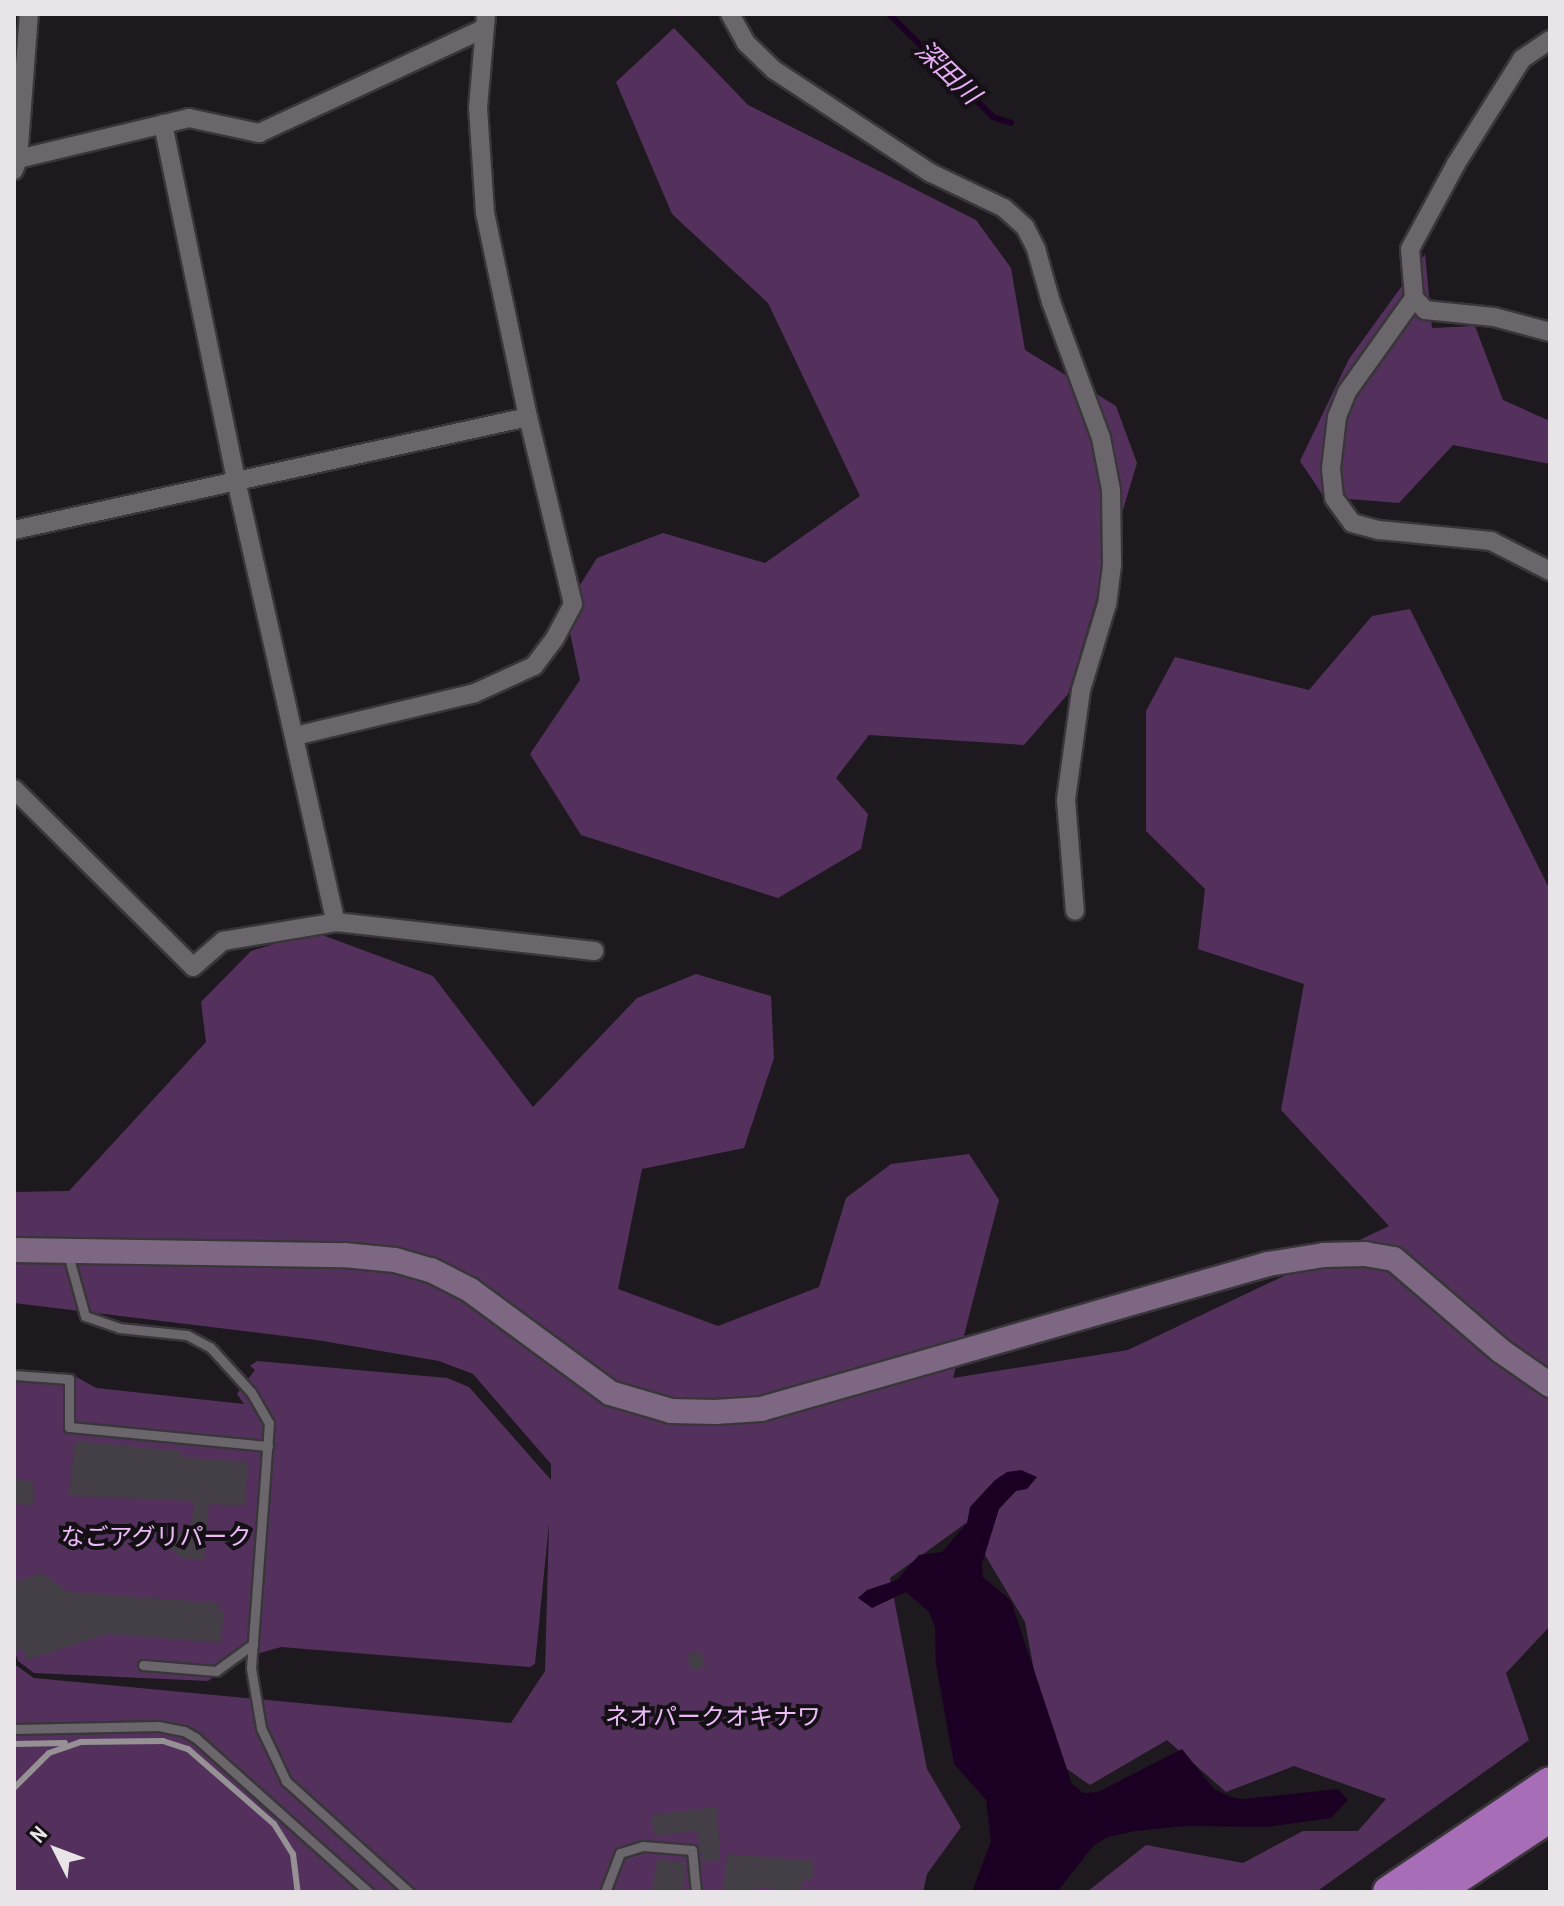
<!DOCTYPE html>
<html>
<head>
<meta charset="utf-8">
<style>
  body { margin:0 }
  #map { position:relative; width:1564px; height:1906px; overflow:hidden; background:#1e191f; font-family:"Archivo Narrow","Noto Sans JP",sans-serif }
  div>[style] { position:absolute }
  .green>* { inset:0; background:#54315d }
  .water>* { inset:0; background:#1c0024 }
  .stream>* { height:6px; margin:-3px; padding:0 3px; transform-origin:3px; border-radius:3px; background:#1c0024 }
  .building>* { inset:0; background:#443f46; transform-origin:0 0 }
  .roads { filter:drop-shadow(2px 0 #39363a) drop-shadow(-2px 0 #39363a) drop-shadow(0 2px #39363a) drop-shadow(0 -2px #39363a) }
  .lane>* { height:9px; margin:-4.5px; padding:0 4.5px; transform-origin:4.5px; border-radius:4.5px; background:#6b656c }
  .street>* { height:18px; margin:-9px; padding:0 9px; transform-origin:9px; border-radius:9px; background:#6b656c }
  .secondary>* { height:24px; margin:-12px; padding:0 12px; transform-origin:12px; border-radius:12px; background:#7d6782 }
  .highway>* { height:32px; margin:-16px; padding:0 16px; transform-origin:16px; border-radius:16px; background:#a86db7 }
  .rail>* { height:6px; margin:-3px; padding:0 3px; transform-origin:3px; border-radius:3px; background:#959195 }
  span { translate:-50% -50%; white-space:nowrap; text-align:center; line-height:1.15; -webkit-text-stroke:8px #151016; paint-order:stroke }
  .park-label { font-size:24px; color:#ebbbf7 }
  .water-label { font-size:26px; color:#e7acf6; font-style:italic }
  .frame { position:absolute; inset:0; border:16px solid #e8e4e8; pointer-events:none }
  .north { position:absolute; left:16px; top:1810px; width:80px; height:80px; -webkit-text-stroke:6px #151016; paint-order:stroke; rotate:312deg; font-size:22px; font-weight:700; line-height:32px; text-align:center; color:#e8e4e8 }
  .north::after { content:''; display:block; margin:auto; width:28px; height:36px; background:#e8e4e8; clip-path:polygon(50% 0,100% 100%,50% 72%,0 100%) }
</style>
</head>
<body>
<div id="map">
  <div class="green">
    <div style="clip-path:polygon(674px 28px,748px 105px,976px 220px,1011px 268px,1025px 350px,1116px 406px,1137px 463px,1068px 694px,1024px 745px,869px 735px,836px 778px,868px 814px,861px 849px,778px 898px,581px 835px,530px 754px,580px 680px,565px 609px,597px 558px,663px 533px,765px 563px,860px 496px,768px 303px,672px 214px,616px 82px)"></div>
    <div style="clip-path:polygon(1425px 254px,1432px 328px,1475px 326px,1503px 400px,1550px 421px,1550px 464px,1453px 445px,1399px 503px,1324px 497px,1300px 461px,1349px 359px)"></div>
    <div style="clip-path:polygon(1410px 609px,1550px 890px,1550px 1626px,1506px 1673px,1529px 1740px,1316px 1892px,1087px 1892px,1146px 1845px,1243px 1863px,1303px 1831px,1358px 1831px,1386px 1799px,1294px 1766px,1226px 1792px,1167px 1740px,1090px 1785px,1050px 1757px,1025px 1622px,966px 1523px,890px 1578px,927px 1769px,961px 1827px,927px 1874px,923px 1892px,14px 1892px,14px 1664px,34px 1678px,511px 1723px,545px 1671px,549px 1523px,535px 1664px,530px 1667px,281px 1647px,239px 1659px,208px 1681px,34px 1673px,18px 1661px,14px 1649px,14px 1370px,73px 1375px,96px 1388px,244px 1404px,237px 1394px,255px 1370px,250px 1366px,257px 1361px,447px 1378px,469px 1387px,551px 1480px,551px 1464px,473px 1374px,439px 1361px,317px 1340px,14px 1303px,14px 1192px,69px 1191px,206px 1042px,201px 1002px,251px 951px,314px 932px,433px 976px,533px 1107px,637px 998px,696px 974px,771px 996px,774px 1058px,744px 1148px,642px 1169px,618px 1289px,718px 1326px,819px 1287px,846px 1198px,891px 1164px,969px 1154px,999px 1200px,953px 1378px,1128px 1350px,1389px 1226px,1281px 1110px,1304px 984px,1198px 949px,1205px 889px,1146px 831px,1146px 711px,1175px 657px,1309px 690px,1372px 616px)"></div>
  </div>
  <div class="water">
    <div style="clip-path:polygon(1021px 1470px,1037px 1477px,1027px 1489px,1016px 1491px,999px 1509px,982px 1564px,983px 1577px,1011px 1601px,1072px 1784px,1083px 1793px,1098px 1792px,1182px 1749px,1214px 1789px,1231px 1797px,1243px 1799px,1338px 1789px,1348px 1800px,1331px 1818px,1266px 1827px,1186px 1826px,1135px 1831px,1108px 1837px,1094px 1845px,1057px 1892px,972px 1892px,991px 1841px,986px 1800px,954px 1764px,936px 1664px,935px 1627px,929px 1612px,906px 1592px,872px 1608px,858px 1598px,867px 1590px,897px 1580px,919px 1555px,942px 1552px,967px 1523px,970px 1507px,995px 1480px,1007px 1472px)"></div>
  </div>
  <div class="stream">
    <div style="left:889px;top:14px;width:146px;rotate:44.7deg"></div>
    <div style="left:993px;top:117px;width:19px;rotate:18deg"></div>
  </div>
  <div class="building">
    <div style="clip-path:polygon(75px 1441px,181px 1451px,181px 1457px,248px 1462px,245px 1506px,209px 1504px,204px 1560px,180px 1558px,167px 1543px,192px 1522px,194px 1501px,69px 1496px)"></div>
    <div style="left:14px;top:1480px;width:20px;height:24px;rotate:3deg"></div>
    <div style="clip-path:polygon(42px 1573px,69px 1592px,220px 1603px,218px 1611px,224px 1611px,221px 1643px,107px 1634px,27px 1660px,23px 1649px,16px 1651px,14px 1642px,14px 1582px)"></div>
    <div style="left:699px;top:1650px;width:17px;height:14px;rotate:65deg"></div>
    <div style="clip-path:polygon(717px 1807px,720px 1860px,702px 1861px,697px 1831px,655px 1836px,651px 1815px)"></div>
    <div style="clip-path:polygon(727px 1854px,814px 1861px,812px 1880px,803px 1879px,801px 1891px,755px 1887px,753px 1892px,723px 1892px)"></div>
    <div style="clip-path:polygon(657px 1859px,686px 1863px,683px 1892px,652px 1892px)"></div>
  </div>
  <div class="roads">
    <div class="lane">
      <div style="left:67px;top:1251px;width:67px;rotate:74.5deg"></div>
      <div style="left:85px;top:1316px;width:36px;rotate:19deg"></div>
      <div style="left:119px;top:1328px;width:68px;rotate:5.9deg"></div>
      <div style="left:187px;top:1335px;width:26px;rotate:28deg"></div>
      <div style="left:210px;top:1347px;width:61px;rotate:47.7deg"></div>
      <div style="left:251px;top:1392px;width:36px;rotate:60deg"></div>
      <div style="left:269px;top:1423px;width:246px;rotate:94.2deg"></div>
      <div style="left:251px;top:1668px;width:61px;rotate:80.5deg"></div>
      <div style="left:261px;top:1728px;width:59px;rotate:64.7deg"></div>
      <div style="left:286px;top:1781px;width:166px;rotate:42.1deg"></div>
      <div style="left:14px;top:1375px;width:55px;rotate:4.2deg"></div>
      <div style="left:69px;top:1379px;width:48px;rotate:90deg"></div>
      <div style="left:69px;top:1427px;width:200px;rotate:5.5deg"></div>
      <div style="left:143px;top:1665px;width:73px;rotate:4.7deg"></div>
      <div style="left:216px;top:1671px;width:46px;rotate:-36.1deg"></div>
      <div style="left:14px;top:1729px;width:144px;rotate:-1.2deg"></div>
      <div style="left:158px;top:1726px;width:26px;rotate:11deg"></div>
      <div style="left:184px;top:1731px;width:14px;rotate:30deg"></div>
      <div style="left:196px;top:1738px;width:231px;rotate:41.8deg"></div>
      <div style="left:605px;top:1892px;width:42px;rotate:-69deg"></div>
      <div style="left:620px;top:1853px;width:24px;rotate:-17deg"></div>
      <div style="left:643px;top:1846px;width:49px;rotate:4.7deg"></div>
      <div style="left:692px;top:1850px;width:42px;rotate:84.6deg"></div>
    </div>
    <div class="street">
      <div style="left:730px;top:14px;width:33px;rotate:61deg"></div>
      <div style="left:746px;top:43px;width:39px;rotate:44deg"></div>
      <div style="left:774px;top:70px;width:188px;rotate:33.3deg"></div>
      <div style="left:931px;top:173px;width:81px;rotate:25.6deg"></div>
      <div style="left:1004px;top:208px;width:28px;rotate:42deg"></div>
      <div style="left:1025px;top:227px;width:25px;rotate:63deg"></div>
      <div style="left:1036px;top:249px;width:55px;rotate:74.2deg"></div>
      <div style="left:1051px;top:302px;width:145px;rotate:69.8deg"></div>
      <div style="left:1101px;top:438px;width:53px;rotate:79.1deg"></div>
      <div style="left:1111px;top:490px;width:75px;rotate:89.2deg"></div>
      <div style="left:1112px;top:565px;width:39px;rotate:97deg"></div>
      <div style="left:1107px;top:604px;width:90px;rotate:106.8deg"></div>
      <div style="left:1081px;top:690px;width:111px;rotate:97.8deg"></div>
      <div style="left:1066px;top:800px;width:111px;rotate:85.4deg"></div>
      <div style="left:1550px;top:40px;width:34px;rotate:146deg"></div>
      <div style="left:1522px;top:59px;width:124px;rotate:122.2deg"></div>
      <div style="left:1456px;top:164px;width:97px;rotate:118.4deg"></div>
      <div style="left:1410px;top:249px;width:49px;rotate:85.3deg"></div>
      <div style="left:1414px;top:298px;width:16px;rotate:47deg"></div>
      <div style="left:1425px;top:310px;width:69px;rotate:5.8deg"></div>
      <div style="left:1494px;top:317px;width:58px;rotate:15deg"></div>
      <div style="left:163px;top:124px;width:363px;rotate:78.4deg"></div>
      <div style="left:236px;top:480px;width:453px;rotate:77.3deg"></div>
      <div style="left:18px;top:159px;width:176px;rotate:-13.5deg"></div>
      <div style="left:189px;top:118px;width:72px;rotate:12.1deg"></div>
      <div style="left:259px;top:133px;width:247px;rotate:-24.9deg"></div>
      <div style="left:14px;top:170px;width:12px;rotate:-70deg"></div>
      <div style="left:18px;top:159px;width:145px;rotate:-85.7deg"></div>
      <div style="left:1414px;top:298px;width:115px;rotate:125.5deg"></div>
      <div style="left:1347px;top:392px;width:27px;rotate:112deg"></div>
      <div style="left:1337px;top:417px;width:52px;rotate:96.6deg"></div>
      <div style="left:1331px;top:469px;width:29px;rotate:84deg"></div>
      <div style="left:1334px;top:498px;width:31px;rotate:54deg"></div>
      <div style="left:1352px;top:523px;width:28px;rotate:15deg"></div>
      <div style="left:1379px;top:530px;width:113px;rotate:5.6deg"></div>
      <div style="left:1491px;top:541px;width:66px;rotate:27deg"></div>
      <div style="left:14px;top:530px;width:526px;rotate:-12.4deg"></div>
      <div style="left:295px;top:736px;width:185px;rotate:-13.4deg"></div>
      <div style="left:475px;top:693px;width:65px;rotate:-24.6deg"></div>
      <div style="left:534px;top:666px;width:35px;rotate:-53deg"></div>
      <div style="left:555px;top:638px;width:38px;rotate:-62deg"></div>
      <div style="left:573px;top:604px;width:192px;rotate:-103.5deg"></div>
      <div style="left:528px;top:417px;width:208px;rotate:-101.9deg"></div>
      <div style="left:485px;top:213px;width:105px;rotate:-93.8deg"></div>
      <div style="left:478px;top:108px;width:94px;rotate:-85.1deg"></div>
      <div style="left:14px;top:789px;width:252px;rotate:44.8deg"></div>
      <div style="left:193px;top:967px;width:40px;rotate:-41deg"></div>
      <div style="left:223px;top:941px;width:115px;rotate:-9.5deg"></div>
      <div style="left:336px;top:922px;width:260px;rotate:6.4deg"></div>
    </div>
    <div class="secondary">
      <div style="left:14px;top:1250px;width:330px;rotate:0.9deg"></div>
      <div style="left:344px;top:1255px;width:51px;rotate:5.6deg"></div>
      <div style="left:395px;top:1260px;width:37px;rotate:16deg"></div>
      <div style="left:431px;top:1270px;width:44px;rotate:27.1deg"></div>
      <div style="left:470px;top:1290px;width:174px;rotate:36.3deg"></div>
      <div style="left:610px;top:1393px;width:64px;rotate:16.4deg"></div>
      <div style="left:671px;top:1411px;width:44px;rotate:1.3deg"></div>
      <div style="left:715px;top:1412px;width:46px;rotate:-3.7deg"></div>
      <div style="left:761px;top:1409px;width:527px;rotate:-15.96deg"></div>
      <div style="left:1268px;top:1264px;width:57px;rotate:-9.1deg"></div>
      <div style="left:1324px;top:1255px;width:41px;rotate:-1.4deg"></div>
      <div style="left:1365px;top:1254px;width:29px;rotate:10deg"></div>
      <div style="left:1394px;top:1259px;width:141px;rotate:40.7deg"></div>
      <div style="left:1501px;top:1351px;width:60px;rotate:34.8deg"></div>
    </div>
    <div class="highway">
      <div style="left:1389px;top:1892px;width:194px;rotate:-34.1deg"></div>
      <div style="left:1435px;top:1892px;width:138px;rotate:-33.5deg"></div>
    </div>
  </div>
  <div class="rail">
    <div style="left:14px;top:1744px;width:51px;rotate:-1.1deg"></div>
    <div style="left:14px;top:1788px;width:49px;rotate:-45deg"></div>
    <div style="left:49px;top:1753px;width:34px;rotate:-19deg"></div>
    <div style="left:81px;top:1742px;width:82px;rotate:-0.7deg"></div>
    <div style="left:163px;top:1741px;width:26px;rotate:18deg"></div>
    <div style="left:188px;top:1749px;width:114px;rotate:41.1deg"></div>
    <div style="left:274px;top:1824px;width:36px;rotate:58deg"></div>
    <div style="left:293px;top:1854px;width:38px;rotate:83deg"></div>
  </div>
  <div class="park-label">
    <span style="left:156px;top:1537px">なごアグリパーク</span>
    <span style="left:713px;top:1717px">ネオパークオキナワ</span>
  </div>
  <div class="water-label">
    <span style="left:948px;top:72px;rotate:44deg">深田川</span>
  </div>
  <div class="frame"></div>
  <div class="north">N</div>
</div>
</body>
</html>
